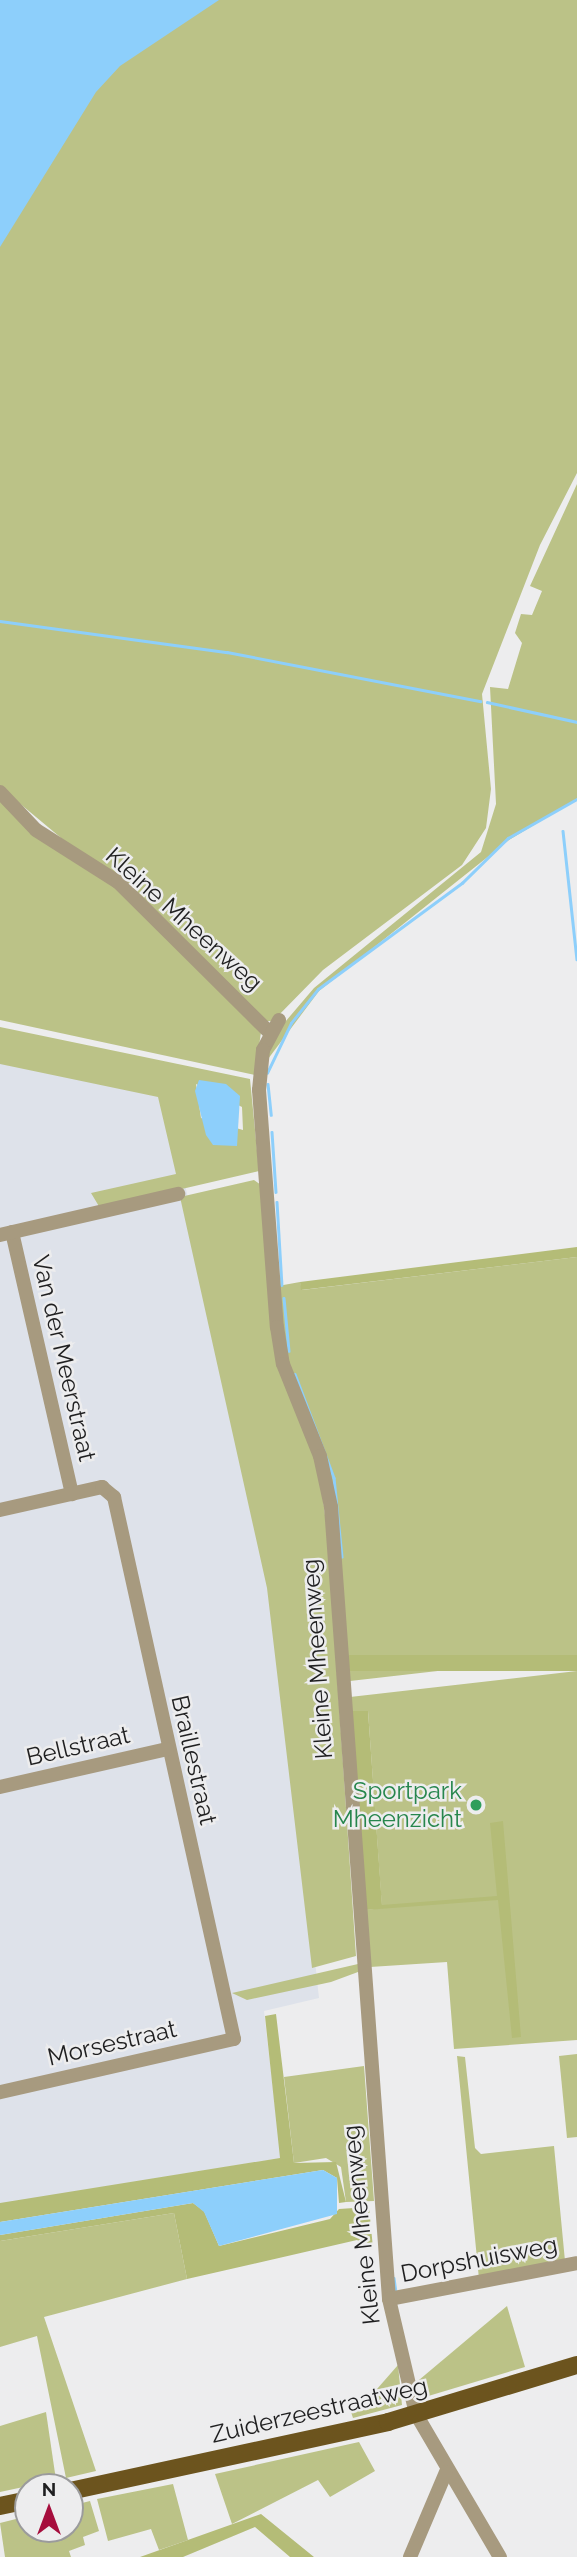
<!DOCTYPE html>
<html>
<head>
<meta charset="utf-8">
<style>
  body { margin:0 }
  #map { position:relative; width:577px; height:2557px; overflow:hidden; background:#ededee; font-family:Raleway,sans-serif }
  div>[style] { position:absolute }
  .built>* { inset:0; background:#dee2ea }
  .green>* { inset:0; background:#bbc287 }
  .forest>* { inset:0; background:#b4bc77; transform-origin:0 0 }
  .water>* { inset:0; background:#8dcffb }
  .stream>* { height:2.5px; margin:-1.25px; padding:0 1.25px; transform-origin:1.25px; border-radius:1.25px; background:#8dcffb }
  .minor>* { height:14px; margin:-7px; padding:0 7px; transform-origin:7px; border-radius:7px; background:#a79a7f }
  .major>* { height:18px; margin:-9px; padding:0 9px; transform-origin:9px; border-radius:9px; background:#6c541e }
  .dots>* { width:19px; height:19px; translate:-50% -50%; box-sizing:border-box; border:4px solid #ededee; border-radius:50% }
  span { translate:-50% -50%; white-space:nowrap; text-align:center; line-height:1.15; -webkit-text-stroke:5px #ededee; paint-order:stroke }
  .street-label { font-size:24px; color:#1f1f20 }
  .leisure-label { font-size:24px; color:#27864d }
  .right { translate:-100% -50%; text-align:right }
  .north { position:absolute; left:14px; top:2473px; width:70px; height:70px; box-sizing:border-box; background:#ededee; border:2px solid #9b9b9c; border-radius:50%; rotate:0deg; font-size:19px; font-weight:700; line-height:28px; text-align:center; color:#1f1f20 }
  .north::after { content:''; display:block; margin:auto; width:24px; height:32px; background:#a60e3d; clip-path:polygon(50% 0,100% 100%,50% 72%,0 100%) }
</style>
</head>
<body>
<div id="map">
  <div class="built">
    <div style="clip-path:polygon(0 1059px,164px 1090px,274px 1586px,319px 1998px,264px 2011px,281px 2158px,0 2204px)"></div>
  </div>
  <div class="green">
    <div style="clip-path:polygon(0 0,577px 0,577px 473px,540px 545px,482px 694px,491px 789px,486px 828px,462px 865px,323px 970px,273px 1021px,266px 1021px,156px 917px,0 787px)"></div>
    <div style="clip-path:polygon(577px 484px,577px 799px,509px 840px,319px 991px,265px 1063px,274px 1035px,314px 988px,481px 852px,496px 804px,490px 687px,508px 689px,522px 643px,515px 633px,521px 614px,532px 615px,542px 591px,530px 586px)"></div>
    <div style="clip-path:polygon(0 800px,106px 876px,261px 1032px,255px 1075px,0 1020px)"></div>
    <div style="clip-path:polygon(evenodd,0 1027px,250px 1079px,259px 1171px,100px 1208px,91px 1193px,176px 1174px,158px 1097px,0 1064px,0 1027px,196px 1084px,242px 1107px,243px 1130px,201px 1118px,196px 1084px)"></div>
    <div style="clip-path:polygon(254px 1180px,261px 1185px,276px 1349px,320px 1472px,328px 1541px,356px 1956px,312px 1968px,267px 1588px,180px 1197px)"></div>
    <div style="clip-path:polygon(577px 1257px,577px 1655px,350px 1681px,335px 1507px,286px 1362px,278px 1286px,300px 1282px,302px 1290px)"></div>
    <div style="clip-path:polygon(577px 1671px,577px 2040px,454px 2049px,447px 1962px,370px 1967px,366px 1910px,382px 1908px,368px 1711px,351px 1711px,350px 1697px)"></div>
    <div style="clip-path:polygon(358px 1964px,358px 1972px,331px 1982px,247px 2000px,232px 1993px)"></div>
    <div style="clip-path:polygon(577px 2054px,577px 2137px,567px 2138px,559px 2056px)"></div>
    <div style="clip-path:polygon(457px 2056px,465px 2057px,475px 2148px,481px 2154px,554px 2146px,565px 2261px,479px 2279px)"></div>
    <div style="clip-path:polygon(364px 2066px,374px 2201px,346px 2202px,341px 2167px,326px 2158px,294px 2163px,284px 2077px)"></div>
    <div style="clip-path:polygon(174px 2213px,187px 2279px,44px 2317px,96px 2471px,66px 2478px,37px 2336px,0 2347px,0 2241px)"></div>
    <div style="clip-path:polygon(507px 2306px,525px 2367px,425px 2397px,419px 2380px)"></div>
    <div style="clip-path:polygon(398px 2365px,402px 2405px,353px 2418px,348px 2403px,370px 2397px)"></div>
    <div style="clip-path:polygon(46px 2412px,56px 2480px,0 2492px,0 2426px)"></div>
    <div style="clip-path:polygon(359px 2442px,375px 2471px,330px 2497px,318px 2480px,232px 2524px,215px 2474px)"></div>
    <div style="clip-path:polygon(173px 2484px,188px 2540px,159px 2550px,151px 2529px,108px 2541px,97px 2499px)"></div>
    <div style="clip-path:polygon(90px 2501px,99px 2531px,83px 2537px,85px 2545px,69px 2551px,71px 2557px,5px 2557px,0 2523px,28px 2516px,28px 2529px,70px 2529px,70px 2506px)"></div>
  </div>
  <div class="forest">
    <div style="clip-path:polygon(577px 1247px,577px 1257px,301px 1290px,300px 1282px)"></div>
    <div style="left:577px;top:1655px;width:16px;height:228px;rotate:90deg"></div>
    <div style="clip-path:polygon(351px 1711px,368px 1711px,382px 1905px,497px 1896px,490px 1823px,503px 1821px,521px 2037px,512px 2038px,498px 1900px,366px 1910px)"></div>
    <div style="clip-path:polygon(276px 2014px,294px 2163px,336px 2162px,346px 2202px,339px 2203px,337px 2178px,323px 2170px,0 2222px,0 2203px,280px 2158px,265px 2016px)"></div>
    <div style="clip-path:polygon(193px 2203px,204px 2211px,219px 2246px,330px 2219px,339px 2209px,369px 2207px,373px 2248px,357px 2240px,187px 2279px,174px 2213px,0 2241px,0 2235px)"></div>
    <div style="clip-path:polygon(261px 2514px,314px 2557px,290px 2557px,255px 2527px,183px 2557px,140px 2557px)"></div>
  </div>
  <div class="water">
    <div style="clip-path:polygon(0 0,219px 0,120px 66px,96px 92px,0 247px)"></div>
    <div style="clip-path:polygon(199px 1080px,226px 1084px,240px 1096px,237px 1146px,213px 1145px,206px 1135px,195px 1091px)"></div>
    <div style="clip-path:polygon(323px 2170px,337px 2178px,337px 2214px,219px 2246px,204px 2212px,193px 2203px,0 2235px,0 2222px)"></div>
  </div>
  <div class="stream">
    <div style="left:0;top:621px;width:229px;rotate:7.8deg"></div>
    <div style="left:227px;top:652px;width:258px;rotate:11deg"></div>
    <div style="left:487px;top:702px;width:92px;rotate:12.5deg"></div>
    <div style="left:563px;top:831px;width:129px;rotate:83.8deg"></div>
    <div style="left:267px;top:1073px;width:55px;rotate:-64.4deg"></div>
    <div style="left:291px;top:1023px;width:43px;rotate:-51.5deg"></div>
    <div style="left:318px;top:989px;width:179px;rotate:-36.4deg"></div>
    <div style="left:462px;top:883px;width:64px;rotate:-44.4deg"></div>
    <div style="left:508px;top:838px;width:79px;rotate:-29.5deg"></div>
    <div style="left:268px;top:1084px;width:31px;rotate:84deg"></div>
    <div style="left:272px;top:1132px;width:60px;rotate:86.2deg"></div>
    <div style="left:277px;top:1202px;width:83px;rotate:86.6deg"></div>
    <div style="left:284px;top:1298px;width:53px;rotate:84.6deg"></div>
    <div style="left:295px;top:1374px;width:111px;rotate:69.4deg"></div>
    <div style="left:334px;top:1478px;width:79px;rotate:84.2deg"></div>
    <div style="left:394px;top:2278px;width:14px;rotate:82deg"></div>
  </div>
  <div class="minor">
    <div style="left:0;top:792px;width:52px;rotate:46.5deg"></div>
    <div style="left:36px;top:830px;width:97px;rotate:32.4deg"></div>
    <div style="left:118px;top:882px;width:214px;rotate:44.8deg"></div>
    <div style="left:279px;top:1020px;width:34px;rotate:118deg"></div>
    <div style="left:263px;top:1050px;width:40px;rotate:95.7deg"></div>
    <div style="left:259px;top:1090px;width:238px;rotate:85.7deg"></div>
    <div style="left:277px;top:1327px;width:37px;rotate:81deg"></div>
    <div style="left:283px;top:1364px;width:99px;rotate:68.1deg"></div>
    <div style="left:320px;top:1456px;width:52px;rotate:77.8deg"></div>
    <div style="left:331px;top:1507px;width:794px;rotate:85.81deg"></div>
    <div style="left:389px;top:2299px;width:118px;rotate:76.8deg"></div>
    <div style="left:416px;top:2414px;width:166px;rotate:59.6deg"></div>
    <div style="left:12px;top:1232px;width:269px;rotate:77.1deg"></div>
    <div style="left:0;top:1235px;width:183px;rotate:-13deg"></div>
    <div style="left:0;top:1510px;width:105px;rotate:-12.7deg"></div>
    <div style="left:102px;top:1487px;width:16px;rotate:40deg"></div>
    <div style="left:114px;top:1497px;width:555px;rotate:77.52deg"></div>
    <div style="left:234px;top:2039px;width:240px;rotate:167.2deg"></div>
    <div style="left:0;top:1787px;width:171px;rotate:-12.8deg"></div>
    <div style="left:389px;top:2299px;width:191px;rotate:-10.8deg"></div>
    <div style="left:410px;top:2557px;width:92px;rotate:-67deg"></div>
  </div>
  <div class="major">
    <div style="left:70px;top:2491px;width:325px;rotate:-12.2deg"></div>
    <div style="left:388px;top:2422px;width:197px;rotate:-16.8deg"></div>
    <div style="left:0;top:2506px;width:29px;rotate:-12deg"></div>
  </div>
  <div class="dots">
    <div style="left:476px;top:1805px;background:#2e9e5b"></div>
  </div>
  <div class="street-label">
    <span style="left:184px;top:919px;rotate:42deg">Kleine Mheenweg</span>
    <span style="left:64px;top:1358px;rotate:77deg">Van der Meerstraat</span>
    <span style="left:317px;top:1659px;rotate:-94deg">Kleine Mheenweg</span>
    <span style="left:78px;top:1746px;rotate:-13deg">Bellstraat</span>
    <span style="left:194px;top:1760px;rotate:77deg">Braillestraat</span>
    <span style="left:112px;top:2043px;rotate:-13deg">Morsestraat</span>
    <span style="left:361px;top:2225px;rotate:-96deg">Kleine Mheenweg</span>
    <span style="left:479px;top:2259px;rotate:-11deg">Dorpshuisweg</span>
    <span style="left:319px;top:2410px;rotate:-13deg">Zuiderzeestraatweg</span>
  </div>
  <div class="leisure-label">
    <span class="right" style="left:462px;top:1805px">Sportpark<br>Mheenzicht</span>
  </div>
  <div class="north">N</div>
</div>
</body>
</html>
